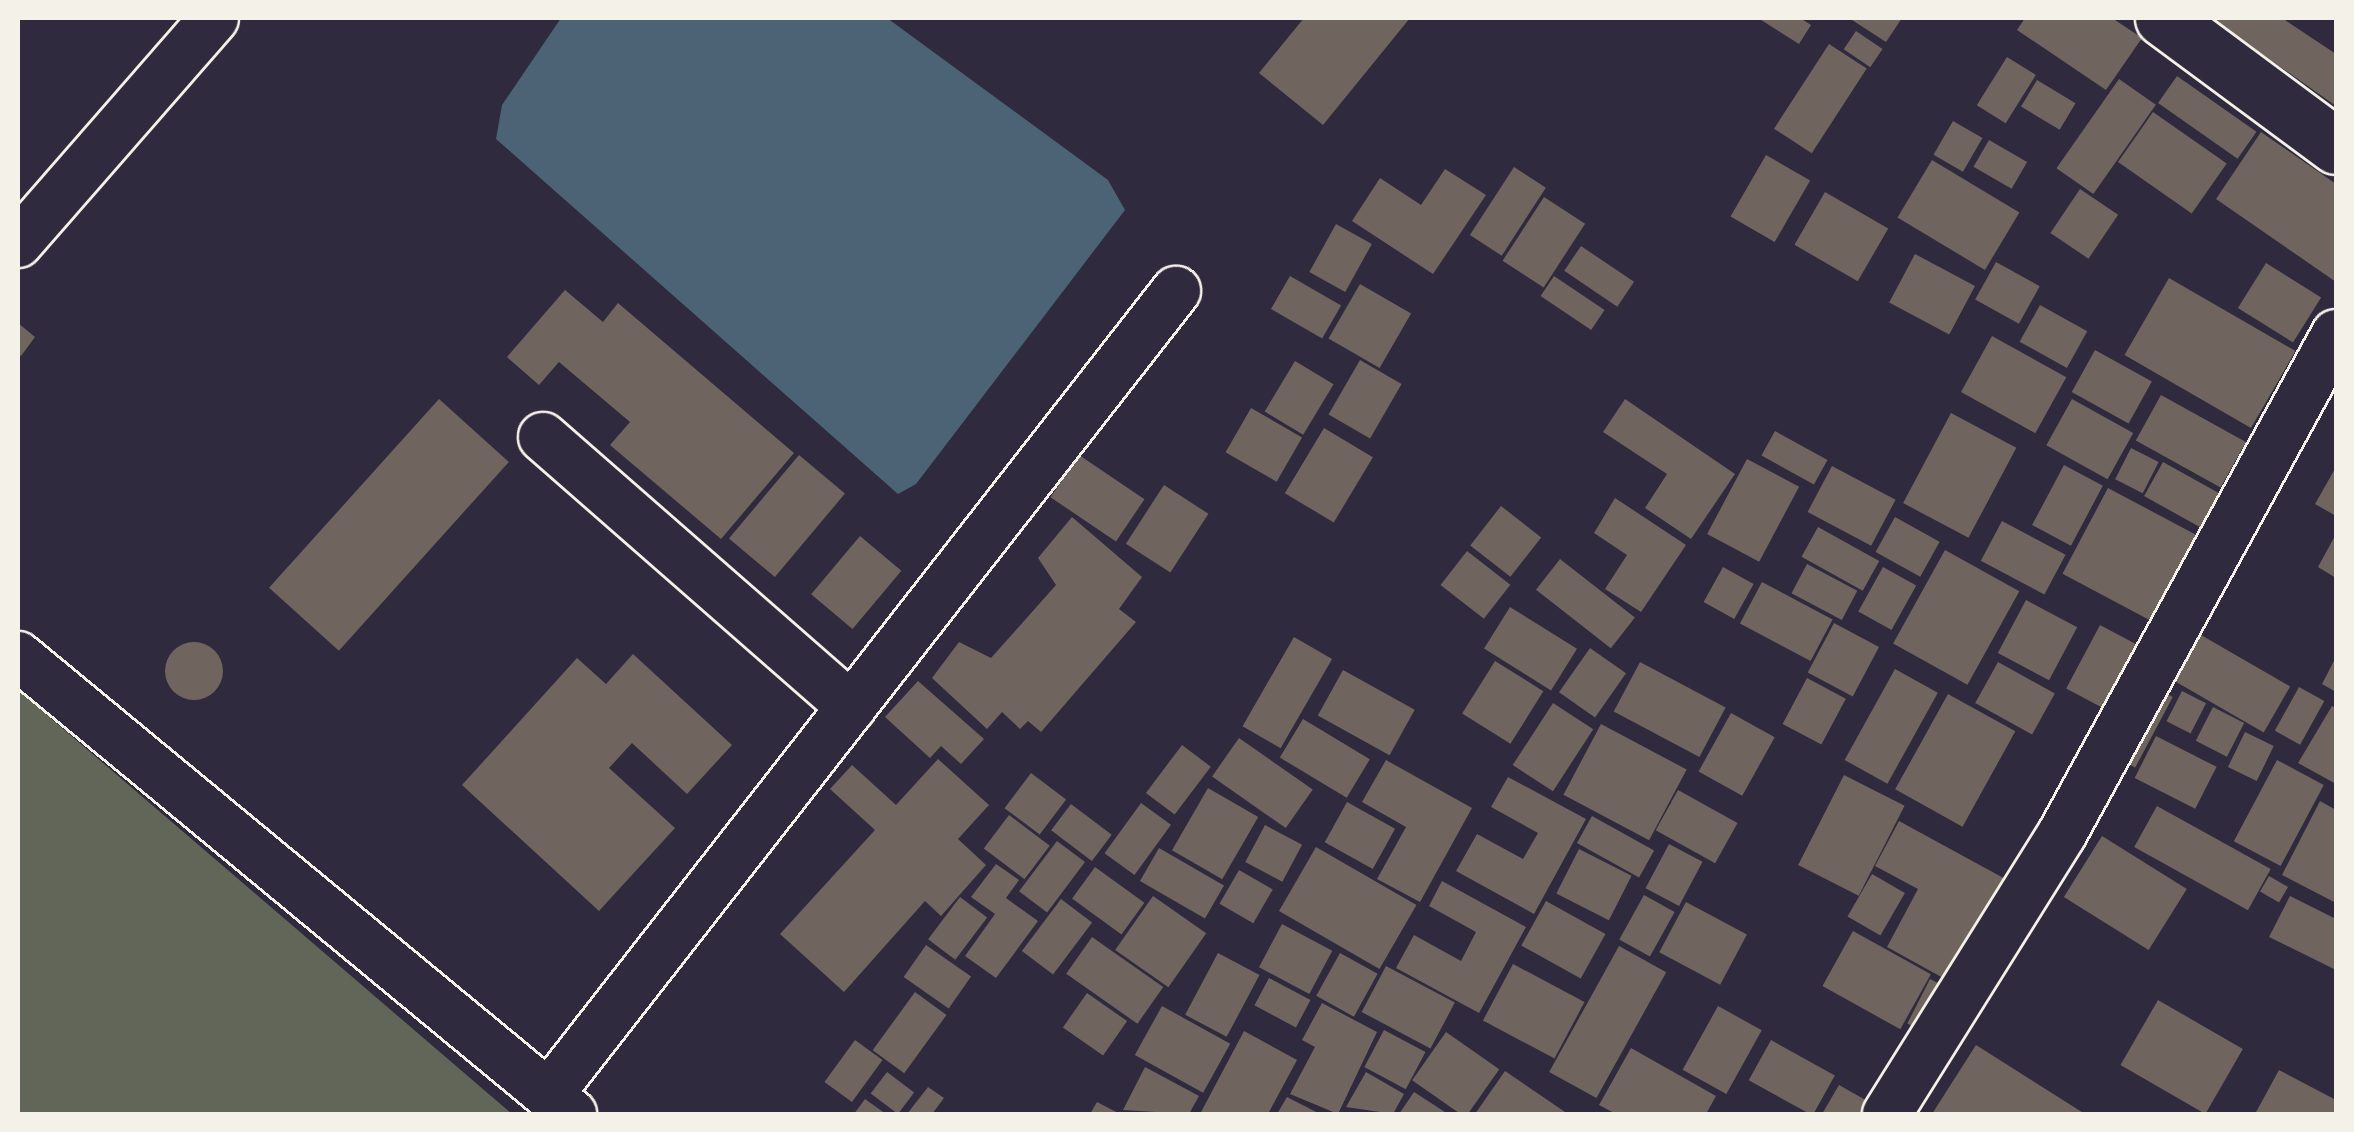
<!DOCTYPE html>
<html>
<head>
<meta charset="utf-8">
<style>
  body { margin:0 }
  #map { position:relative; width:2354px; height:1132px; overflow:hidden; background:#2f2a3d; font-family:Itim,sans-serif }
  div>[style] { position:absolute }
  .green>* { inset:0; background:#626659 }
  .water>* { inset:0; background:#4c6376 }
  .building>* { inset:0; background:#70645f; transform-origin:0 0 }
  .round { border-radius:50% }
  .roads { filter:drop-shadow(2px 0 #f4f1e8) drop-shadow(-2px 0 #f4f1e8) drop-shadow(0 2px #f4f1e8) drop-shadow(0 -2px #f4f1e8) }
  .street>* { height:48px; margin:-24px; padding:0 24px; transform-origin:24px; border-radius:24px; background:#2f2a3d }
  .secondary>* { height:55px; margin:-27.5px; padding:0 27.5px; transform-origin:27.5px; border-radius:27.5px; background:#2f2a3d }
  span { translate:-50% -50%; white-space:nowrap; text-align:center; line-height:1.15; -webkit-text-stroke:9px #2f2a3d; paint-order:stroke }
  .frame { position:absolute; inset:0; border:20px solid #f4f1e8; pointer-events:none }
</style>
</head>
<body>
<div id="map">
  <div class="green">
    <div style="clip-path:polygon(18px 690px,512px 1114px,18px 1114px)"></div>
  </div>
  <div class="water">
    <div style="clip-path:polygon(561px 18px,887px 18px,1108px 180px,1125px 210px,916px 484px,898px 494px,496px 139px,502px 105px)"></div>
  </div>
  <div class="building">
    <div style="clip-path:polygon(1304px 18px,1410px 18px,1323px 125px,1259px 73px)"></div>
    <div style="clip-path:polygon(1758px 18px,1800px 18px,1811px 25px,1799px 44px)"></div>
    <div style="clip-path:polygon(1849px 18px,1902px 18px,1886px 42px)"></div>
    <div style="clip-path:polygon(2025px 18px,2112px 18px,2142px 38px,2106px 90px,2017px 30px)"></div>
    <div style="clip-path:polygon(2211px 18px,2282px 18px,2336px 54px,2336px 106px)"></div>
    <div style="left:1856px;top:31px;width:32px;height:22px;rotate:34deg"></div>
    <div style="left:1829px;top:44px;width:45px;height:101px;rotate:33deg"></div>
    <div style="left:2007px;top:57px;width:34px;height:57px;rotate:32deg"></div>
    <div style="left:2177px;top:76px;width:97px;height:33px;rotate:35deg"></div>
    <div style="left:2119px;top:79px;width:45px;height:109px;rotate:35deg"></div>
    <div style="left:2037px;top:80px;width:45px;height:31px;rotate:31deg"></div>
    <div style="left:2153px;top:112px;width:90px;height:61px;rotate:35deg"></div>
    <div style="left:1953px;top:121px;width:34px;height:39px;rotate:30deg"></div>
    <div style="clip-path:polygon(2261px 132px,2336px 184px,2336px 282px,2216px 199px)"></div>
    <div style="left:1989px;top:140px;width:44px;height:31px;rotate:30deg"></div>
    <div style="left:1766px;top:155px;width:51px;height:71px;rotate:30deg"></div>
    <div style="left:1932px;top:160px;width:102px;height:67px;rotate:31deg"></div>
    <div style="left:1514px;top:167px;width:38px;height:81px;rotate:33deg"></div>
    <div style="clip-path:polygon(1445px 169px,1486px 195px,1433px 274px,1352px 221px,1380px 178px,1421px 205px)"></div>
    <div style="left:2080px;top:189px;width:46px;height:53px;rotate:34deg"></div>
    <div style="left:1825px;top:192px;width:73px;height:61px;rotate:30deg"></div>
    <div style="left:1544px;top:197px;width:49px;height:76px;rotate:33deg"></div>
    <div style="left:1336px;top:224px;width:41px;height:55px;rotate:29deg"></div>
    <div style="left:1581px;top:246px;width:64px;height:30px;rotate:34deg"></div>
    <div style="left:1915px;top:254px;width:68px;height:55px;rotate:28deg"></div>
    <div style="left:1996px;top:262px;width:50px;height:43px;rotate:29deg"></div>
    <div style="left:2266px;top:263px;width:65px;height:53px;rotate:32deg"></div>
    <div style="left:1290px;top:276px;width:59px;height:38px;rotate:30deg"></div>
    <div style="left:1554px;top:276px;width:61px;height:24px;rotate:34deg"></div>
    <div style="left:2169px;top:278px;width:146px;height:89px;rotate:30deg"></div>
    <div style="left:1360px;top:284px;width:59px;height:63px;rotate:30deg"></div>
    <div style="clip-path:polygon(565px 290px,603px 322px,618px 303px,794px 453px,721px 539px,610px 445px,630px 422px,559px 362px,539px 385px,507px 357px)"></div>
    <div style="left:2040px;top:305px;width:54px;height:42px;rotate:29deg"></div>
    <div style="clip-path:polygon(18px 323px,35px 337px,21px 356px,18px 354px)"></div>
    <div style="left:1992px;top:336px;width:85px;height:64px;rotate:29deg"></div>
    <div style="left:2095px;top:350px;width:65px;height:48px;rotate:29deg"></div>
    <div style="left:1360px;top:360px;width:48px;height:63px;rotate:30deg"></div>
    <div style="left:1295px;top:361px;width:45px;height:59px;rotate:31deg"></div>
    <div style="left:2161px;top:395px;width:97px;height:52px;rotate:29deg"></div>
    <div style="left:439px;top:399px;width:94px;height:254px;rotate:42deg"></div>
    <div style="clip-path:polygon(1625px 399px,1735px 474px,1691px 539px,1645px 508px,1667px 474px,1603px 432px)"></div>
    <div style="left:2072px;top:399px;width:70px;height:53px;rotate:29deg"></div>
    <div style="left:1251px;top:408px;width:59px;height:51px;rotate:30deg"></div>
    <div style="left:1951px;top:413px;width:74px;height:102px;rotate:28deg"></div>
    <div style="left:1324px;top:428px;width:57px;height:76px;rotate:31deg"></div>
    <div style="left:1775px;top:431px;width:60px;height:28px;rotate:29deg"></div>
    <div style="left:2131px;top:448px;width:31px;height:35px;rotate:27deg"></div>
    <div style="left:799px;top:455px;width:60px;height:109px;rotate:40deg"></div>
    <div style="left:1079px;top:455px;width:79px;height:51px;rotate:34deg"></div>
    <div style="left:1747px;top:459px;width:59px;height:85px;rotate:28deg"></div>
    <div style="left:2163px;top:462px;width:73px;height:39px;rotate:29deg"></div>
    <div style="left:2064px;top:465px;width:44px;height:68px;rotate:28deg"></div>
    <div style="left:1832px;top:466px;width:72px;height:52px;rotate:28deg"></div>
    <div style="clip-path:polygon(2336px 467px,2336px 516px,2315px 504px)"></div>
    <div style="left:1164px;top:485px;width:53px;height:70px;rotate:33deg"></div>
    <div style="left:2108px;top:488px;width:106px;height:97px;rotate:28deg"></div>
    <div style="clip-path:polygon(1615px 498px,1686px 545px,1641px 612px,1605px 589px,1627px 555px,1594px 533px)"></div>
    <div style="left:1501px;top:506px;width:51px;height:50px;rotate:38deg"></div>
    <div style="clip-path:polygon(1072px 517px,1142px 577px,1119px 609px,1136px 622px,1041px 732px,1028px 721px,1020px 729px,1002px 712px,987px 729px,932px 678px,959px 642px,991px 658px,1056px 585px,1038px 558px)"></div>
    <div style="left:1895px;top:517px;width:51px;height:40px;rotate:29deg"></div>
    <div style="left:2002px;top:521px;width:72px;height:45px;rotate:28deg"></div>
    <div style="left:1818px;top:527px;width:70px;height:34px;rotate:29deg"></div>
    <div style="clip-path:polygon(2336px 534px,2336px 578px,2318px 567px)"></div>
    <div style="left:860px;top:536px;width:54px;height:76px;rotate:40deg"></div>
    <div style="left:1945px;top:550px;width:85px;height:107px;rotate:29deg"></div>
    <div style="left:1467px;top:551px;width:55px;height:43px;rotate:38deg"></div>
    <div style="left:1560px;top:559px;width:95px;height:39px;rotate:38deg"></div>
    <div style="left:1807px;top:564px;width:57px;height:33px;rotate:28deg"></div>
    <div style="left:1723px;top:567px;width:35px;height:40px;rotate:29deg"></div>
    <div style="left:1883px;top:567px;width:38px;height:51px;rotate:29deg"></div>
    <div style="left:1762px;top:582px;width:80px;height:47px;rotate:28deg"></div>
    <div style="left:2026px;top:600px;width:58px;height:60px;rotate:28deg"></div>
    <div style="left:1510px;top:607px;width:79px;height:49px;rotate:32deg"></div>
    <div style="left:1834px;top:623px;width:51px;height:56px;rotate:28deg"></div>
    <div style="left:2100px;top:625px;width:49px;height:72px;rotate:28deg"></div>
    <div style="left:2201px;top:635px;width:103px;height:53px;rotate:30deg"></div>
    <div style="left:1294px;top:637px;width:44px;height:103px;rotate:30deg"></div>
    <div class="round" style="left:165px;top:642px;width:58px;height:58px"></div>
    <div style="left:1590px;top:648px;width:44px;height:54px;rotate:35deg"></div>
    <div style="clip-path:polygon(633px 654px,732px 745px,687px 794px,632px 743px,609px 768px,675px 828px,599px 911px,462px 785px,577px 658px,606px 684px)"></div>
    <div style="clip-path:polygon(2336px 657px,2336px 692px,2322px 684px)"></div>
    <div style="left:1495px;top:661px;width:57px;height:62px;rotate:32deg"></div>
    <div style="left:1640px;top:662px;width:97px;height:56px;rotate:28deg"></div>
    <div style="left:1998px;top:662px;width:65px;height:47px;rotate:29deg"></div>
    <div style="left:1895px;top:669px;width:49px;height:104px;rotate:29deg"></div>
    <div style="left:1343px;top:670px;width:82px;height:52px;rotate:29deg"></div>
    <div style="left:1807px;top:678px;width:44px;height:52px;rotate:28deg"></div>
    <div style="clip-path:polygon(918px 681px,984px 739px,961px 764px,941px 746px,930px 758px,885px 717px)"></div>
    <div style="left:2299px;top:687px;width:29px;height:50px;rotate:29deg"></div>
    <div style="left:2156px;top:688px;width:19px;height:80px;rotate:28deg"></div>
    <div style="left:2182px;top:691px;width:27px;height:34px;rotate:27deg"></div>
    <div style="left:1948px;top:694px;width:77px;height:109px;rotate:29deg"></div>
    <div style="left:1553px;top:703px;width:48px;height:74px;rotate:33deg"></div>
    <div style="clip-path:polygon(2332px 706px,2336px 708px,2336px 784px,2298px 763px)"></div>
    <div style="left:2213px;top:707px;width:35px;height:38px;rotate:27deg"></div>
    <div style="left:1731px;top:713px;width:50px;height:67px;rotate:29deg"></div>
    <div style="left:1303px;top:719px;width:78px;height:45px;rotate:31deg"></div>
    <div style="left:1601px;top:724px;width:97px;height:80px;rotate:28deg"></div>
    <div style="left:2245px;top:732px;width:32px;height:39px;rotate:26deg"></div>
    <div style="left:2156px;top:736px;width:68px;height:47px;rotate:27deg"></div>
    <div style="left:1239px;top:738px;width:90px;height:47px;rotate:35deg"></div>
    <div style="left:1182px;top:745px;width:36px;height:60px;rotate:37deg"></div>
    <div style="clip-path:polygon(938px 759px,989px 805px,958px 839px,986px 865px,941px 916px,925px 901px,844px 992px,780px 934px,875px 830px,830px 789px,852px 765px,896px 805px)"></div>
    <div style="clip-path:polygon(1386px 760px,1472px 808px,1420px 902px,1377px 879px,1406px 827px,1362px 802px)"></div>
    <div style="left:2277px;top:760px;width:53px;height:92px;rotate:28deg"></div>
    <div style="left:1031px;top:773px;width:44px;height:44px;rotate:37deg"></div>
    <div style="left:1844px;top:775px;width:68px;height:101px;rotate:27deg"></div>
    <div style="clip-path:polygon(1508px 777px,1586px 819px,1534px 914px,1456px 871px,1477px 834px,1523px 859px,1538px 833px,1491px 807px)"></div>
    <div style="left:1208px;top:788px;width:58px;height:72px;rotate:30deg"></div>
    <div style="left:1678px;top:790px;width:68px;height:46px;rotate:29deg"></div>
    <div style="clip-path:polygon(2320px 801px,2336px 810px,2336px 903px,2282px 875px)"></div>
    <div style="left:1347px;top:802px;width:55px;height:46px;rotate:29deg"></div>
    <div style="left:1141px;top:803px;width:37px;height:62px;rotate:36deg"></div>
    <div style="left:1071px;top:804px;width:51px;height:33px;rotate:37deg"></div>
    <div style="left:2157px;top:806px;width:130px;height:47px;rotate:29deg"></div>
    <div style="left:1009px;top:815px;width:51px;height:42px;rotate:37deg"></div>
    <div style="left:1592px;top:816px;width:71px;height:31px;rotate:29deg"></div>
    <div style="clip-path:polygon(1899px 821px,2009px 881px,1954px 984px,1887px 947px,1918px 889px,1875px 866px)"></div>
    <div style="left:1265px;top:825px;width:42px;height:42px;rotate:28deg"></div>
    <div style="left:2102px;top:836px;width:100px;height:72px;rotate:32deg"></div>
    <div style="left:1057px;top:841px;width:35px;height:63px;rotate:37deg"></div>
    <div style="left:1669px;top:844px;width:38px;height:50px;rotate:28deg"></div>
    <div style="left:1316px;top:847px;width:116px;height:74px;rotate:30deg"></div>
    <div style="left:1159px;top:848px;width:75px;height:38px;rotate:30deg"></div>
    <div style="left:1579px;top:849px;width:59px;height:50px;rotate:27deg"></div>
    <div style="clip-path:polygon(996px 864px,1019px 880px,1006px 898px,1038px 921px,996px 978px,965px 956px,995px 914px,971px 897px)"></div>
    <div style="left:1095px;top:867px;width:61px;height:39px;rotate:36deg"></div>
    <div style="left:1239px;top:870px;width:39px;height:39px;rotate:30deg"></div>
    <div style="left:1872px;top:874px;width:38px;height:49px;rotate:30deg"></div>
    <div style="left:2269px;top:876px;width:22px;height:18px;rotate:30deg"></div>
    <div style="clip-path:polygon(1442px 881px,1526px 927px,1479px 1013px,1396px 968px,1414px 935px,1461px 961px,1476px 932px,1429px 906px)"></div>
    <div style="left:1644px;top:895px;width:35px;height:51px;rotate:29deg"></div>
    <div style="left:1153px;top:896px;width:65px;height:66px;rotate:35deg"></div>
    <div style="clip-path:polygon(2290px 896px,2336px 919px,2336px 970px,2269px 937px)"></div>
    <div style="left:960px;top:897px;width:34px;height:53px;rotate:37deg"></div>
    <div style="left:1061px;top:899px;width:39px;height:65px;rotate:37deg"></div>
    <div style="left:1546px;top:901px;width:68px;height:51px;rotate:29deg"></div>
    <div style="left:1686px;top:902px;width:69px;height:57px;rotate:28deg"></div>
    <div style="left:1282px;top:924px;width:57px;height:49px;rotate:28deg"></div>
    <div style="left:1853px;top:931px;width:89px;height:63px;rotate:29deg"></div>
    <div style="left:1092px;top:937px;width:87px;height:45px;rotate:35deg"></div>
    <div style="left:926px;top:945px;width:55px;height:39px;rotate:35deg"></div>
    <div style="left:1619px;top:946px;width:54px;height:144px;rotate:29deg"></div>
    <div style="left:1218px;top:953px;width:47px;height:70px;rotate:28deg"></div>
    <div style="left:1340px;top:953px;width:43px;height:49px;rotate:29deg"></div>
    <div style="left:1513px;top:964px;width:81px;height:64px;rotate:28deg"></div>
    <div style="left:1386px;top:966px;width:78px;height:52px;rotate:28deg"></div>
    <div style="left:1269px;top:978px;width:47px;height:31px;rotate:28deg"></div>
    <div style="left:1930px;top:979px;width:22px;height:50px;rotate:27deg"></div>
    <div style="left:915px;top:992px;width:39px;height:72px;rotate:36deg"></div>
    <div style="left:1087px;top:993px;width:49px;height:42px;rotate:35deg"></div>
    <div style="left:2158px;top:1000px;width:98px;height:75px;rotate:30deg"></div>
    <div style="clip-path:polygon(1322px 1003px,1377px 1032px,1338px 1114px,1290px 1094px,1315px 1047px,1302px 1040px)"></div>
    <div style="left:1162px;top:1006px;width:78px;height:56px;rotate:29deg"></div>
    <div style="left:1718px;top:1006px;width:50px;height:73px;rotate:29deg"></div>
    <div style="left:1384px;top:1030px;width:47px;height:42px;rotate:28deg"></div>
    <div style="clip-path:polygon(1244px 1031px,1297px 1060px,1268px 1114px,1200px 1114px)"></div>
    <div style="left:1446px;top:1032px;width:65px;height:59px;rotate:35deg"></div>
    <div style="left:855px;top:1040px;width:34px;height:52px;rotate:36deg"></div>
    <div style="left:1771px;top:1040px;width:73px;height:46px;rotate:29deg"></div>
    <div style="clip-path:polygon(1976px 1045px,2085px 1114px,1932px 1114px)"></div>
    <div style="clip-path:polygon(1631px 1048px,1716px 1096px,1706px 1114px,1616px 1114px,1599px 1105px)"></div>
    <div style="clip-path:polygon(1145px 1067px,1199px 1096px,1189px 1114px,1123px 1110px)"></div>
    <div style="clip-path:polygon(2279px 1070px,2336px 1100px,2336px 1114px,2255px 1114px)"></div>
    <div style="clip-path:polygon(1505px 1071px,1568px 1114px,1475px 1114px)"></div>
    <div style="left:887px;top:1072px;width:34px;height:27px;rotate:37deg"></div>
    <div style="clip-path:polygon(1366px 1072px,1404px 1094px,1393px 1114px,1346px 1107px)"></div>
    <div style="clip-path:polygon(1839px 1085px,1869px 1102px,1862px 1114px,1822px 1114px)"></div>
    <div style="clip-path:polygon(928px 1087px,944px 1098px,932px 1114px,907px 1114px)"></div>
    <div style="clip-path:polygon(1414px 1092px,1448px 1114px,1399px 1114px)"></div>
    <div style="clip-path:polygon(1287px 1097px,1320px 1114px,1277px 1114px)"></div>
    <div style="clip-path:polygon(865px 1099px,886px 1114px,854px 1114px)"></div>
    <div style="clip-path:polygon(1097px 1102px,1120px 1114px,1090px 1114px)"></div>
  </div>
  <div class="roads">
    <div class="street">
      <div style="left:18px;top:243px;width:298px;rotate:-48.9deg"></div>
      <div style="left:543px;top:437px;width:410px;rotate:41.2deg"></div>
      <div style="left:18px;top:656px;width:719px;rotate:39.58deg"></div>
      <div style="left:549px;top:1094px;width:1019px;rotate:-52.02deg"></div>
      <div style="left:1887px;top:1114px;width:330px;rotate:-58deg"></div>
      <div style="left:2062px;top:834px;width:570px;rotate:-61.28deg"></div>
    </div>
    <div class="secondary">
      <div style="left:2163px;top:18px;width:215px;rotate:36.5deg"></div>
    </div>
  </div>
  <div class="frame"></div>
</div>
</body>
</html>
